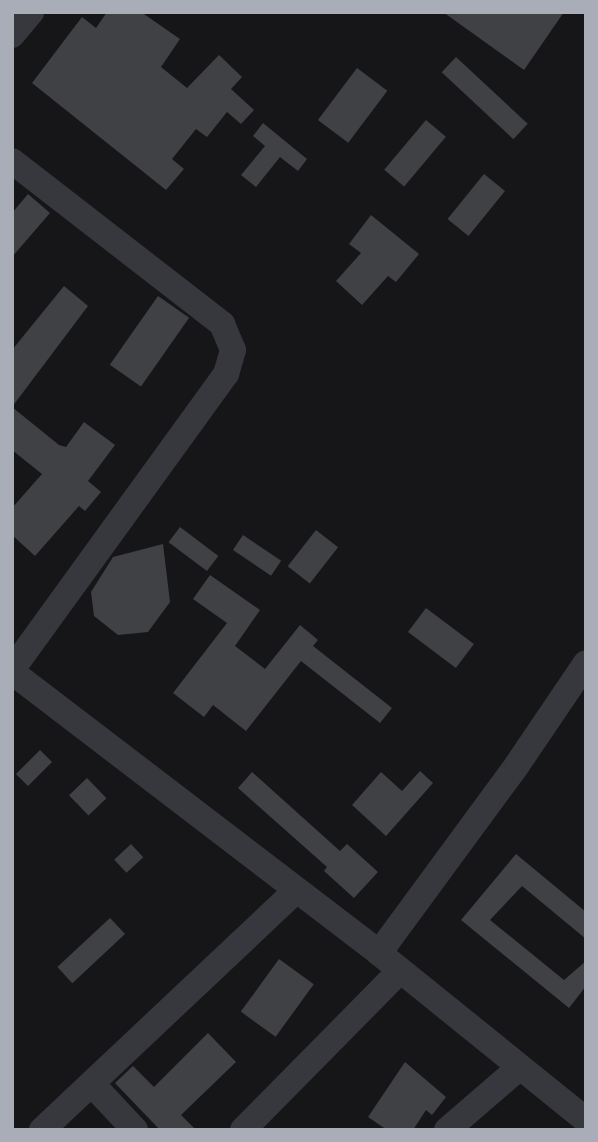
<!DOCTYPE html>
<html>
<head>
<meta charset="utf-8">
<style>
  body { margin:0 }
  #map { position:relative; width:598px; height:1142px; overflow:hidden; background:#161618; font-family:Ubuntu,sans-serif }
  div>[style] { position:absolute }
  .building>* { inset:0; background:#404145; transform-origin:0 0 }
  .minor>* { height:26px; margin:-13px; padding:0 13px; transform-origin:13px; border-radius:13px; background:#37383d }
  span { translate:-50% -50%; white-space:nowrap; text-align:center; line-height:1.15; -webkit-text-stroke:7px #111113; paint-order:stroke }
  .frame { position:absolute; inset:0; border:14px solid #a8adb8; pointer-events:none }
</style>
</head>
<body>
<div id="map">
  <div class="building">
    <i style="clip-path:polygon(107px 12px,141px 12px,180px 39px,161px 67px,187px 88px,219px 55px,242px 77px,231px 89px,254px 110px,241px 124px,227px 112px,207px 137px,196px 129px,172px 159px,184px 169px,166px 190px,32px 83px,82px 17px,96px 28px)"></i>
    <i style="clip-path:polygon(443px 12px,564px 12px,524px 70px)"></i>
    <i style="left:456px;top:57px;width:98px;height:21px;rotate:43deg"></i>
    <i style="left:357px;top:68px;width:38px;height:65px;rotate:37deg"></i>
    <i style="left:426px;top:120px;width:26px;height:65px;rotate:40deg"></i>
    <i style="clip-path:polygon(263px 123px,307px 159px,298px 171px,280px 157px,256px 187px,241px 175px,265px 146px,253px 136px)"></i>
    <i style="left:484px;top:174px;width:27px;height:58px;rotate:39deg"></i>
    <i style="clip-path:polygon(28px 194px,50px 213px,12px 257px,12px 213px)"></i>
    <i style="clip-path:polygon(371px 215px,419px 254px,396px 282px,388px 276px,362px 305px,336px 281px,361px 253px,349px 244px)"></i>
    <i style="clip-path:polygon(64px 286px,88px 306px,12px 407px,12px 350px)"></i>
    <i style="left:158px;top:296px;width:38px;height:84px;rotate:35deg"></i>
    <i style="clip-path:polygon(12px 407px,59px 445px,66px 447px,84px 422px,115px 445px,88px 481px,101px 492px,85px 511px,79px 506px,35px 556px,12px 535px,12px 508px,42px 474px,12px 450px)"></i>
    <i style="left:180px;top:527px;width:48px;height:19px;rotate:37deg"></i>
    <i style="left:316px;top:530px;width:28px;height:46px;rotate:38deg"></i>
    <i style="left:243px;top:535px;width:46px;height:18px;rotate:34deg"></i>
    <i style="clip-path:polygon(163px 544px,170px 602px,148px 632px,118px 635px,94px 616px,91px 592px,113px 557px)"></i>
    <i style="clip-path:polygon(210px 575px,260px 610px,235px 646px,265px 669px,300px 625px,318px 640px,313px 646px,392px 708px,380px 723px,301px 661px,246px 731px,213px 705px,204px 717px,173px 693px,227px 623px,193px 599px)"></i>
    <i style="left:426px;top:608px;width:60px;height:30px;rotate:37deg"></i>
    <i style="left:40px;top:750px;width:17px;height:34px;rotate:45deg"></i>
    <i style="clip-path:polygon(420px 771px,433px 783px,386px 836px,352px 805px,381px 772px,402px 791px)"></i>
    <i style="clip-path:polygon(252px 772px,340px 851px,347px 844px,378px 872px,354px 898px,324px 871px,327px 867px,238px 788px)"></i>
    <i style="left:87px;top:778px;width:28px;height:25px;rotate:46deg"></i>
    <i style="left:131px;top:844px;width:18px;height:23px;rotate:47deg"></i>
    <i style="clip-path:polygon(516px 854px,586px 912px,586px 939px,522px 886px,490px 920px,564px 980px,586px 961px,586px 986px,569px 1008px,461px 920px)"></i>
    <i style="left:110px;top:918px;width:22px;height:72px;rotate:47deg"></i>
    <i style="left:279px;top:959px;width:43px;height:65px;rotate:36deg"></i>
    <i style="clip-path:polygon(208px 1033px,236px 1062px,181px 1115px,196px 1130px,160px 1130px,115px 1083px,133px 1066px,154px 1087px)"></i>
    <i style="clip-path:polygon(405px 1062px,446px 1097px,432px 1115px,426px 1110px,413px 1130px,387px 1130px,368px 1117px)"></i>
  </div>
  <div class="minor">
    <i style="left:12px;top:35px;width:30px;rotate:-50deg"></i>
    <i style="left:12px;top:161px;width:266px;rotate:37.8deg"></i>
    <i style="left:222px;top:324px;width:28px;rotate:67deg"></i>
    <i style="left:233px;top:350px;width:25px;rotate:106deg"></i>
    <i style="left:226px;top:374px;width:365px;rotate:125.9deg"></i>
    <i style="left:12px;top:672px;width:462px;rotate:37.4deg"></i>
    <i style="left:379px;top:953px;width:266px;rotate:38.9deg"></i>
    <i style="left:379px;top:953px;width:233px;rotate:-53.7deg"></i>
    <i style="left:517px;top:765px;width:123px;rotate:-55.9deg"></i>
    <i style="left:92px;top:1084px;width:63px;rotate:46.9deg"></i>
    <i style="left:42px;top:1130px;width:349px;rotate:-43.3deg"></i>
    <i style="left:243px;top:1130px;width:223px;rotate:-45.4deg"></i>
    <i style="left:447px;top:1130px;width:96px;rotate:-40.8deg"></i>
  </div>
  <div class="frame"></div>
</div>
</body>
</html>
